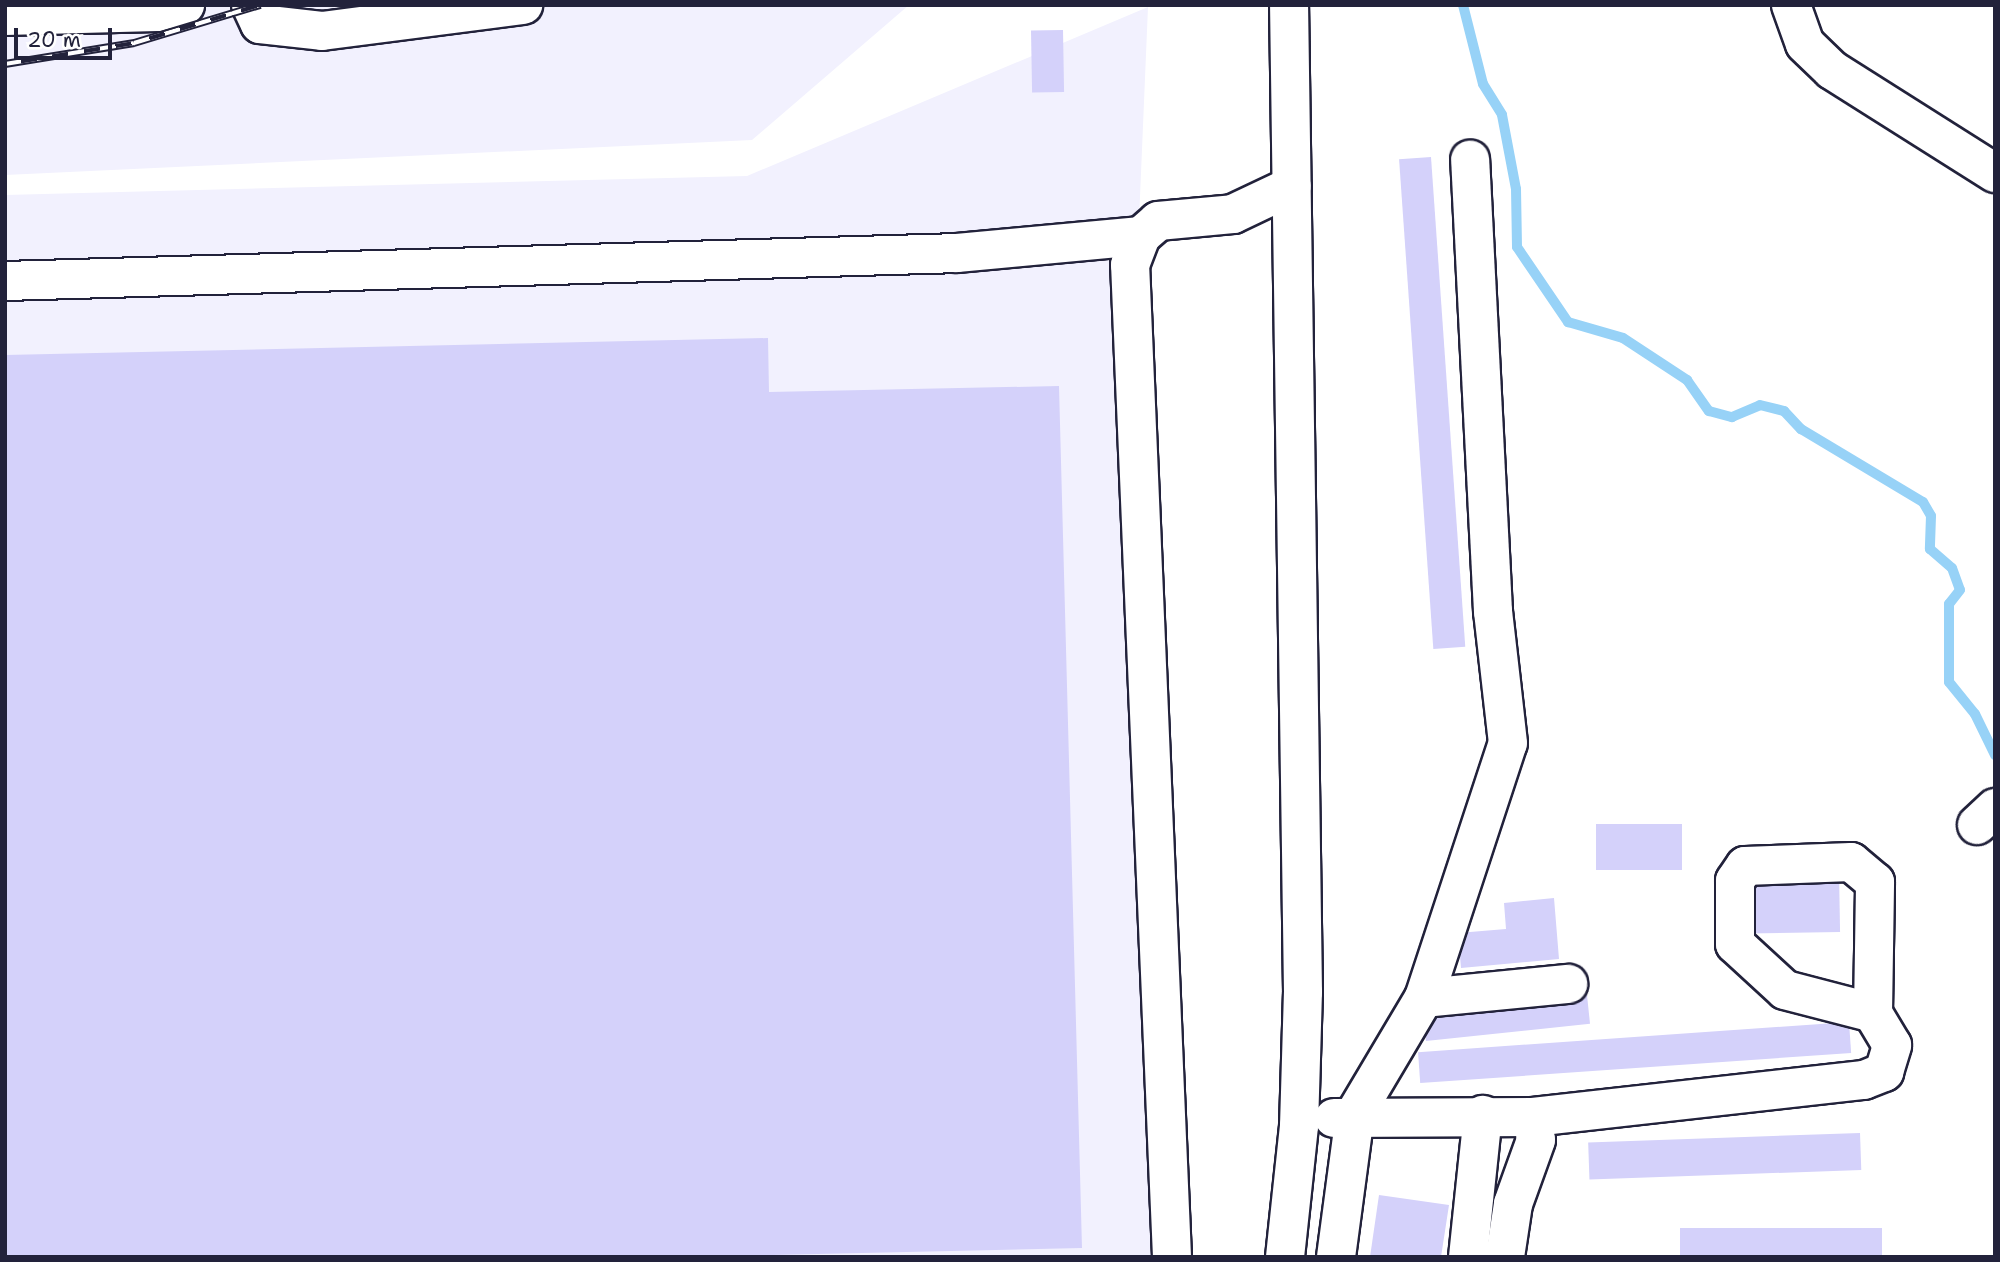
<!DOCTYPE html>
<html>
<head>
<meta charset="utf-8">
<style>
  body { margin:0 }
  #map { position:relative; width:2000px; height:1262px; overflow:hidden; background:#fff; font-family:"Shantell Sans",sans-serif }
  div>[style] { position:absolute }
  .built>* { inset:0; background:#f2f1fe }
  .stream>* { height:10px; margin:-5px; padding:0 5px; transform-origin:5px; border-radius:5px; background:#97d2f7 }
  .building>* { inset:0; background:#d4d1fa; transform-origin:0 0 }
  .roads { filter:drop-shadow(2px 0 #22223b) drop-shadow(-2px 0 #22223b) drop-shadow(0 2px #22223b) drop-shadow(0 -2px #22223b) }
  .minor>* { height:38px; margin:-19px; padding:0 19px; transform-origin:19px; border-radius:19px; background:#fff }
  .rail>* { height:8px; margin-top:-4px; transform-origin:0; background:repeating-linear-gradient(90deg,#fff 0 16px,#22223b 0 32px); box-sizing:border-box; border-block:2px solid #22223b }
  span { translate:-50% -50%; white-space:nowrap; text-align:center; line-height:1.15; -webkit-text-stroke:5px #fff; paint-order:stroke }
  .frame { position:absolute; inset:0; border:7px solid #22223b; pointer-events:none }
  .scale { position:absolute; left:14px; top:28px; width:98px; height:32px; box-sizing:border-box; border:4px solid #22223b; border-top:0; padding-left:9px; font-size:21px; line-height:24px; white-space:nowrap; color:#22223b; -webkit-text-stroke:5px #fff; paint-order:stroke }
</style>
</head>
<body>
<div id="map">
  <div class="built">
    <i style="clip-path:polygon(5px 5px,909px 5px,752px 140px,5px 175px)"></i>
    <i style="clip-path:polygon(1148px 7px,1136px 292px,1158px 1257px,5px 1257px,5px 195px,747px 176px)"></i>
  </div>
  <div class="stream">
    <i style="left:1463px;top:5px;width:81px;rotate:75.8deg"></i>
    <i style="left:1483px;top:84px;width:36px;rotate:58deg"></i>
    <i style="left:1502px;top:115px;width:75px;rotate:79.3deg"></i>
    <i style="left:1516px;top:189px;width:58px;rotate:89deg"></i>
    <i style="left:1517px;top:247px;width:91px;rotate:55.8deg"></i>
    <i style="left:1568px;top:322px;width:57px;rotate:16.2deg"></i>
    <i style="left:1623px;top:338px;width:77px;rotate:33.3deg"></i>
    <i style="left:1687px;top:380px;width:38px;rotate:55deg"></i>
    <i style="left:1709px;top:411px;width:24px;rotate:15deg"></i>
    <i style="left:1732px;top:417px;width:30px;rotate:-23deg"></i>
    <i style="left:1760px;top:405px;width:25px;rotate:14deg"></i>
    <i style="left:1784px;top:411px;width:25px;rotate:47deg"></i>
    <i style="left:1801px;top:429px;width:142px;rotate:30.9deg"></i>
    <i style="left:1923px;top:502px;width:16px;rotate:60deg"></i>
    <i style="left:1931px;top:516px;width:33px;rotate:92deg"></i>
    <i style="left:1930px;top:549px;width:29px;rotate:41deg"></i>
    <i style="left:1952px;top:568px;width:23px;rotate:70deg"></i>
    <i style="left:1960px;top:590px;width:18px;rotate:128deg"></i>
    <i style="left:1949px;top:604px;width:78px;rotate:90deg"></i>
    <i style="left:1949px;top:682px;width:41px;rotate:50.9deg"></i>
    <i style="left:1975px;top:714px;width:46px;rotate:64deg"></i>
  </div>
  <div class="building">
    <i style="left:1063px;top:30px;width:62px;height:32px;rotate:89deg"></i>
    <i style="left:1431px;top:157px;width:491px;height:32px;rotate:86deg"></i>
    <i style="clip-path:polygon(768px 338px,769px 392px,1059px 386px,1082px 1248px,691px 1257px,5px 1257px,5px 355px)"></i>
    <i style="left:1596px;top:824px;width:86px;height:46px"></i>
    <i style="left:1839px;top:871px;width:61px;height:91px;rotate:89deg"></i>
    <i style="clip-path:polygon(1554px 898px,1559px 959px,1461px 968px,1458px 933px,1506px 929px,1504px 903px)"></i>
    <i style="left:1587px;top:995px;width:29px;height:165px;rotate:84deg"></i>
    <i style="left:1849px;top:1022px;width:31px;height:432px;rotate:86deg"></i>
    <i style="left:1860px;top:1133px;width:37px;height:272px;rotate:88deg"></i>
    <i style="clip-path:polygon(1379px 1195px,1449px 1205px,1441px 1257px,1370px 1257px)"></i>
    <i style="left:1882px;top:1228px;width:29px;height:202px;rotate:90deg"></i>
  </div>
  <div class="roads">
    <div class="minor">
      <i style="left:251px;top:5px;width:21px;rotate:65deg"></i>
      <i style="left:260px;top:24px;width:62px;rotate:6.4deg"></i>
      <i style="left:322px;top:31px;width:203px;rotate:-7.4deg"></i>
      <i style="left:1791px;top:5px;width:41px;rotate:70.3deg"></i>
      <i style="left:1805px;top:44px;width:37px;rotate:44deg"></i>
      <i style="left:1832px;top:70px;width:193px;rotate:32.3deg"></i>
      <i style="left:5px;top:16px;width:152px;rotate:-1.5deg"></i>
      <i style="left:157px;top:12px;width:29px;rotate:-14deg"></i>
      <i style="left:5px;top:281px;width:952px;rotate:-1.68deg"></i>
      <i style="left:957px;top:253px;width:185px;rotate:-5.3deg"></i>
      <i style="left:1977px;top:825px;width:25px;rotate:-43deg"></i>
      <i style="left:1424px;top:998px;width:145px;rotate:-5.6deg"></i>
      <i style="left:1533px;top:1117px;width:333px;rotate:-6.4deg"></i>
      <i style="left:1864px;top:1080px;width:22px;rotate:-22deg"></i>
      <i style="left:1884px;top:1072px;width:28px;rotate:-73deg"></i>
      <i style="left:1892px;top:1045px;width:37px;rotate:-121deg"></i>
      <i style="left:1873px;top:1013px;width:131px;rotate:-89.1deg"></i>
      <i style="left:1875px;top:882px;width:31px;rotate:-140deg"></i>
      <i style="left:1851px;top:862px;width:106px;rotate:177.8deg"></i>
      <i style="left:1745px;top:866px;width:18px;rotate:124deg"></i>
      <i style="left:1735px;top:881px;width:63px;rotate:90deg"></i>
      <i style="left:1735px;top:944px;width:68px;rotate:42.6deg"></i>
      <i style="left:1785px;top:990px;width:91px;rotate:14.6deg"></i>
      <i style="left:1334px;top:1118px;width:199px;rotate:-0.3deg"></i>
      <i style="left:1533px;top:1117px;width:23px;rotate:83deg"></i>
      <i style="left:1536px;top:1140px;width:68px;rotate:109.8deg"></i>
      <i style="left:1513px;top:1204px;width:54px;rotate:98.6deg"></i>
      <i style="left:1172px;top:1257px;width:993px;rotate:-92.42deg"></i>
      <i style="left:1130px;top:265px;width:31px;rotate:-69deg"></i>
      <i style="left:1141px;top:236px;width:23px;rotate:-41deg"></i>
      <i style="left:1158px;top:221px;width:75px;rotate:-5.3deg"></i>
      <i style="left:1233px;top:214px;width:65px;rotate:-25.4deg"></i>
      <i style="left:1285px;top:1257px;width:132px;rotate:-83.9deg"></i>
      <i style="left:1299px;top:1126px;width:134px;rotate:-88.3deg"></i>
      <i style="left:1303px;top:992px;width:987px;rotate:-90.81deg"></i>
      <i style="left:1336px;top:1257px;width:144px;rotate:-82.4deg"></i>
      <i style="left:1355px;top:1114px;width:135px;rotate:-59.3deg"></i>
      <i style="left:1424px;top:998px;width:268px;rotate:-71.8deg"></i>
      <i style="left:1508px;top:743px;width:133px;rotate:-96.5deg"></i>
      <i style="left:1493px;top:611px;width:452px;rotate:-92.9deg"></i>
      <i style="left:1468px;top:1257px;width:143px;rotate:-84deg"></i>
    </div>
  </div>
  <div class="rail">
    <i style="left:5px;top:64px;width:131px;rotate:-9.2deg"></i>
    <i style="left:134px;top:43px;width:132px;rotate:-16.8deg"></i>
  </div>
  <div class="frame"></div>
  <div class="scale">20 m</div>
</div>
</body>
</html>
